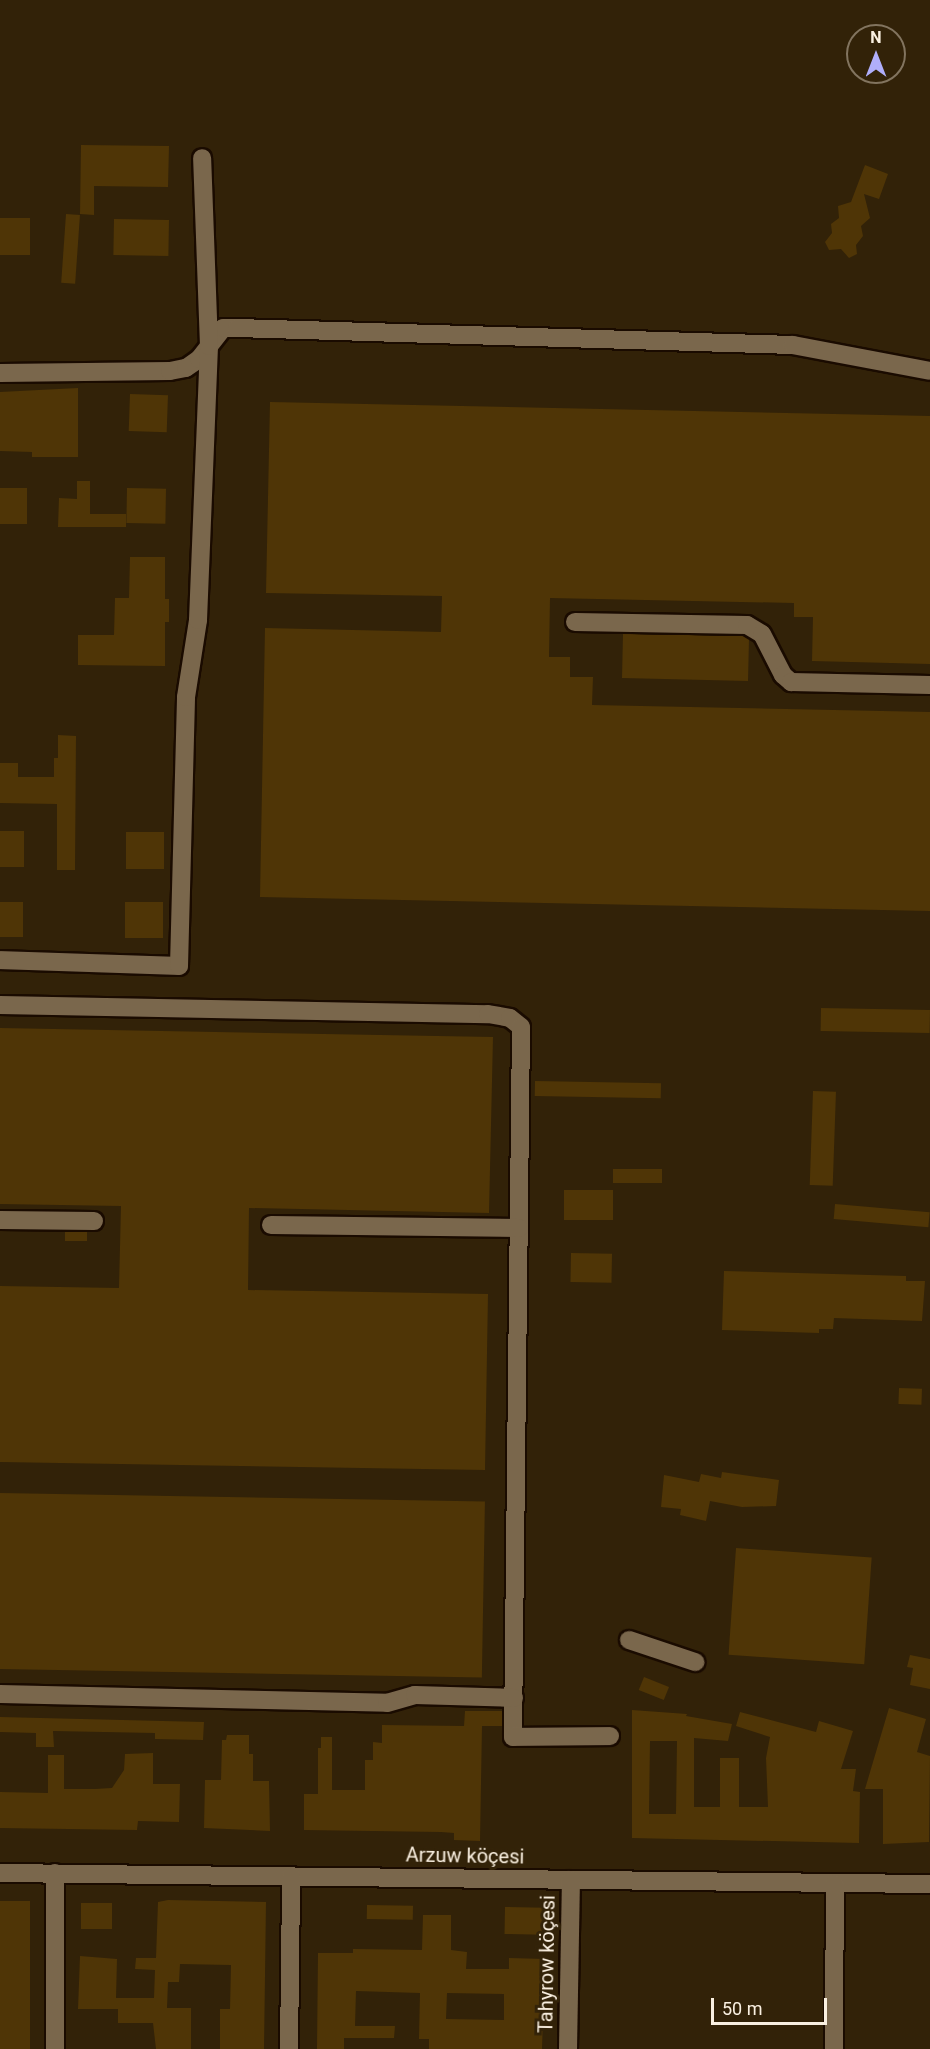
<!DOCTYPE html>
<html>
<head>
<meta charset="utf-8">
<style>
  body { margin:0 }
  #map { position:relative; width:930px; height:2049px; overflow:hidden; background:#322208; font-family:Roboto,sans-serif }
  div>[style] { position:absolute }
  .building>* { inset:0; background:#4f3506; transform-origin:0 0 }
  .roads { filter:drop-shadow(2px 0 #1a0b00) drop-shadow(-2px 0 #1a0b00) drop-shadow(0 2px #1a0b00) drop-shadow(0 -2px #1a0b00) }
  .minor>* { height:18px; margin:-9px; padding:0 9px; transform-origin:9px; border-radius:9px; background:#7a674c }
  span { translate:-50% -50%; white-space:nowrap; text-align:center; line-height:1.15; -webkit-text-stroke:6px #322208; paint-order:stroke }
  .street-label { font-size:20px; color:#faf0e1 }
  .north { position:absolute; left:846px; top:24px; width:60px; height:60px; box-sizing:border-box; background:#322208; border:2px solid #82745f; border-radius:50%; rotate:0deg; font-size:16px; font-weight:700; line-height:24px; text-align:center; color:#faf0e1 }
  .north::after { content:''; display:block; margin:auto; width:21px; height:27px; background:#b0aefa; clip-path:polygon(50% 0,100% 100%,50% 72%,0 100%) }
  .scale { position:absolute; left:711px; top:1998px; width:116px; height:27px; box-sizing:border-box; border:3px solid #faf0e1; border-top:0; padding-left:8px; font-size:18px; line-height:21px; white-space:nowrap; color:#faf0e1; -webkit-text-stroke:4px #322208; paint-order:stroke }
</style>
</head>
<body>
<div id="map">
  <div class="building">
    <i style="clip-path:polygon(81px 145px,169px 146px,168px 187px,94px 186px,94px 215px,80px 214px)"></i>
    <i style="clip-path:polygon(865px 165px,888px 174px,879px 199px,864px 194px,870px 218px,861px 226px,863px 236px,856px 245px,857px 254px,849px 258px,841px 249px,829px 250px,825px 242px,832px 233px,831px 224px,839px 218px,838px 206px,851px 202px)"></i>
    <i style="left:66px;top:214px;width:14px;height:69px;rotate:4deg"></i>
    <i style="left:0;top:218px;width:30px;height:37px"></i>
    <i style="left:114px;top:219px;width:55px;height:36px;rotate:1deg"></i>
    <i style="clip-path:polygon(78px 388px,78px 457px,32px 457px,32px 452px,0 451px,0 392px)"></i>
    <i style="left:130px;top:394px;width:38px;height:37px;rotate:2deg"></i>
    <i style="clip-path:polygon(270px 402px,930px 416px,930px 664px,812px 661px,813px 617px,794px 617px,794px 603px,550px 598px,549px 657px,570px 657px,570px 677px,593px 677px,592px 705px,930px 712px,930px 911px,260px 897px,265px 628px,441px 632px,442px 596px,266px 593px)"></i>
    <i style="clip-path:polygon(77px 481px,90px 481px,90px 514px,126px 514px,126px 527px,58px 527px,59px 498px,77px 499px)"></i>
    <i style="left:0;top:488px;width:27px;height:36px"></i>
    <i style="left:127px;top:488px;width:39px;height:35px;rotate:1deg"></i>
    <i style="clip-path:polygon(130px 557px,165px 557px,165px 599px,169px 599px,169px 622px,165px 622px,165px 666px,78px 665px,78px 635px,114px 635px,115px 598px,129px 598px)"></i>
    <i style="clip-path:polygon(623px 634px,744px 636px,749px 639px,748px 681px,622px 678px)"></i>
    <i style="clip-path:polygon(58px 735px,76px 736px,75px 870px,57px 870px,57px 804px,0 803px,0 763px,18px 763px,18px 777px,54px 777px,54px 758px,58px 758px)"></i>
    <i style="left:0;top:831px;width:24px;height:36px"></i>
    <i style="left:126px;top:832px;width:38px;height:37px"></i>
    <i style="left:0;top:902px;width:23px;height:35px"></i>
    <i style="left:125px;top:902px;width:38px;height:36px"></i>
    <i style="left:821px;top:1008px;width:109px;height:23px;rotate:1deg"></i>
    <i style="clip-path:polygon(0 1028px,493px 1037px,489px 1213px,249px 1208px,248px 1290px,488px 1294px,485px 1470px,0 1462px,0 1286px,119px 1288px,121px 1206px,0 1204px)"></i>
    <i style="left:535px;top:1081px;width:126px;height:15px;rotate:1deg"></i>
    <i style="left:813px;top:1091px;width:23px;height:94px;rotate:2deg"></i>
    <i style="left:613px;top:1169px;width:49px;height:14px"></i>
    <i style="left:564px;top:1190px;width:49px;height:30px"></i>
    <i style="left:835px;top:1204px;width:95px;height:15px;rotate:5deg"></i>
    <i style="left:65px;top:1232px;width:22px;height:9px"></i>
    <i style="left:571px;top:1253px;width:41px;height:29px;rotate:1deg"></i>
    <i style="clip-path:polygon(724px 1271px,906px 1276px,906px 1281px,925px 1281px,922px 1321px,834px 1318px,833px 1329px,819px 1329px,819px 1333px,722px 1330px)"></i>
    <i style="left:899px;top:1388px;width:23px;height:16px;rotate:2deg"></i>
    <i style="clip-path:polygon(722px 1472px,779px 1480px,776px 1506px,742px 1507px,710px 1501px,706px 1521px,680px 1515px,681px 1509px,661px 1507px,664px 1475px,699px 1482px,701px 1474px,721px 1478px)"></i>
    <i style="left:0;top:1493px;width:485px;height:176px;rotate:1deg"></i>
    <i style="left:736px;top:1548px;width:136px;height:107px;rotate:4deg"></i>
    <i style="clip-path:polygon(910px 1655px,930px 1659px,930px 1689px,910px 1685px,913px 1668px,907px 1667px)"></i>
    <i style="left:644px;top:1677px;width:27px;height:14px;rotate:22deg"></i>
    <i style="clip-path:polygon(889px 1708px,926px 1719px,917px 1752px,930px 1756px,929px 1842px,883px 1844px,883px 1789px,865px 1789px)"></i>
    <i style="clip-path:polygon(evenodd,632px 1710px,687px 1714px,686px 1716px,732px 1724px,728px 1741px,694px 1738px,694px 1807px,720px 1807px,720px 1758px,739px 1758px,739px 1807px,768px 1807px,766px 1758px,770px 1737px,736px 1726px,740px 1712px,816px 1732px,819px 1721px,853px 1731px,841px 1769px,856px 1769px,853px 1791px,860px 1792px,859px 1843px,632px 1838px,632px 1710px,650px 1741px,677px 1741px,676px 1814px,649px 1814px,650px 1741px)"></i>
    <i style="clip-path:polygon(465px 1711px,502px 1711px,502px 1726px,482px 1726px,480px 1841px,454px 1840px,454px 1833px,441px 1832px,304px 1830px,304px 1794px,318px 1794px,318px 1748px,321px 1748px,321px 1737px,332px 1737px,332px 1790px,365px 1790px,365px 1760px,373px 1760px,373px 1742px,382px 1743px,382px 1725px,464px 1726px)"></i>
    <i style="clip-path:polygon(0 1717px,204px 1722px,203px 1740px,155px 1739px,155px 1733px,53px 1731px,54px 1747px,36px 1747px,36px 1733px,0 1732px)"></i>
    <i style="clip-path:polygon(227px 1735px,249px 1735px,249px 1754px,253px 1754px,253px 1781px,269px 1781px,270px 1831px,204px 1828px,205px 1780px,221px 1780px,222px 1740px,226px 1740px)"></i>
    <i style="clip-path:polygon(153px 1753px,153px 1784px,180px 1784px,179px 1822px,138px 1821px,137px 1830px,0 1828px,0 1792px,48px 1793px,48px 1755px,64px 1755px,64px 1789px,95px 1789px,112px 1788px,124px 1770px,125px 1754px)"></i>
    <i style="clip-path:polygon(168px 1900px,266px 1902px,264px 2049px,220px 2049px,220px 2009px,230px 2009px,231px 1965px,180px 1964px,179px 1982px,168px 1982px,167px 2008px,191px 2008px,191px 2049px,156px 2049px,153px 2023px,118px 2023px,118px 2009px,78px 2009px,80px 1956px,117px 1959px,116px 1998px,154px 1998px,155px 1970px,135px 1969px,136px 1958px,156px 1958px,158px 1902px)"></i>
    <i style="left:0;top:1901px;width:30px;height:148px"></i>
    <i style="left:81px;top:1903px;width:31px;height:26px"></i>
    <i style="left:367px;top:1905px;width:46px;height:14px;rotate:1deg"></i>
    <i style="left:505px;top:1907px;width:40px;height:27px;rotate:1deg"></i>
    <i style="clip-path:polygon(evenodd,423px 1915px,451px 1915px,451px 1950px,467px 1952px,466px 1969px,509px 1969px,509px 1958px,545px 1959px,542px 2049px,429px 2049px,429px 2039px,419px 2039px,420px 1993px,356px 1991px,355px 2026px,395px 2026px,394px 2038px,344px 2038px,344px 2049px,317px 2049px,318px 1953px,353px 1953px,353px 1949px,422px 1950px,423px 1915px,447px 1993px,504px 1994px,504px 2020px,446px 2019px,447px 1993px)"></i>
  </div>
  <div class="roads">
    <div class="minor">
      <i style="left:0;top:373px;width:170px;rotate:-0.7deg"></i>
      <i style="left:170px;top:371px;width:16px;rotate:-11deg"></i>
      <i style="left:186px;top:368px;width:16px;rotate:-35deg"></i>
      <i style="left:199px;top:359px;width:39px;rotate:-52deg"></i>
      <i style="left:223px;top:328px;width:14px"></i>
      <i style="left:237px;top:328px;width:556px;rotate:1.75deg"></i>
      <i style="left:793px;top:345px;width:139px;rotate:10.7deg"></i>
      <i style="left:575px;top:622px;width:172px;rotate:1deg"></i>
      <i style="left:747px;top:625px;width:17px;rotate:31deg"></i>
      <i style="left:762px;top:634px;width:46px;rotate:62.9deg"></i>
      <i style="left:783px;top:675px;width:11px;rotate:41deg"></i>
      <i style="left:791px;top:682px;width:139px;rotate:1.2deg"></i>
      <i style="left:0;top:960px;width:179px;rotate:1.9deg"></i>
      <i style="left:179px;top:966px;width:269px;rotate:-88.5deg"></i>
      <i style="left:186px;top:697px;width:78px;rotate:-81.1deg"></i>
      <i style="left:198px;top:620px;width:274px;rotate:-87.7deg"></i>
      <i style="left:209px;top:346px;width:188px;rotate:-92.1deg"></i>
      <i style="left:0;top:1005px;width:488px;rotate:1.1deg"></i>
      <i style="left:488px;top:1014px;width:22px;rotate:10deg"></i>
      <i style="left:510px;top:1018px;width:14px;rotate:39deg"></i>
      <i style="left:521px;top:1027px;width:710px;rotate:90.65deg"></i>
      <i style="left:513px;top:1737px;width:97px;rotate:-0.6deg"></i>
      <i style="left:0;top:1220px;width:94px;rotate:0.6deg"></i>
      <i style="left:271px;top:1225px;width:248px;rotate:0.7deg"></i>
      <i style="left:629px;top:1640px;width:70px;rotate:18.4deg"></i>
      <i style="left:0;top:1694px;width:387px;rotate:1.3deg"></i>
      <i style="left:387px;top:1703px;width:29px;rotate:-16deg"></i>
      <i style="left:415px;top:1695px;width:99px;rotate:1.7deg"></i>
      <i style="left:0;top:1873px;width:930px;rotate:0.68deg"></i>
      <i style="left:55px;top:2049px;width:176px;rotate:-90deg"></i>
      <i style="left:289px;top:2049px;width:173px;rotate:-89.3deg"></i>
      <i style="left:568px;top:2049px;width:169px;rotate:-89deg"></i>
      <i style="left:834px;top:2049px;width:165px;rotate:-89.7deg"></i>
    </div>
  </div>
  <div class="street-label">
    <span style="left:465px;top:1856px;rotate:1deg">Arzuw köçesi</span>
    <span style="left:547px;top:1964px;rotate:-89deg">Tahyrow köçesi</span>
  </div>
  <div class="north">N</div>
  <div class="scale">50 m</div>
</div>
</body>
</html>
